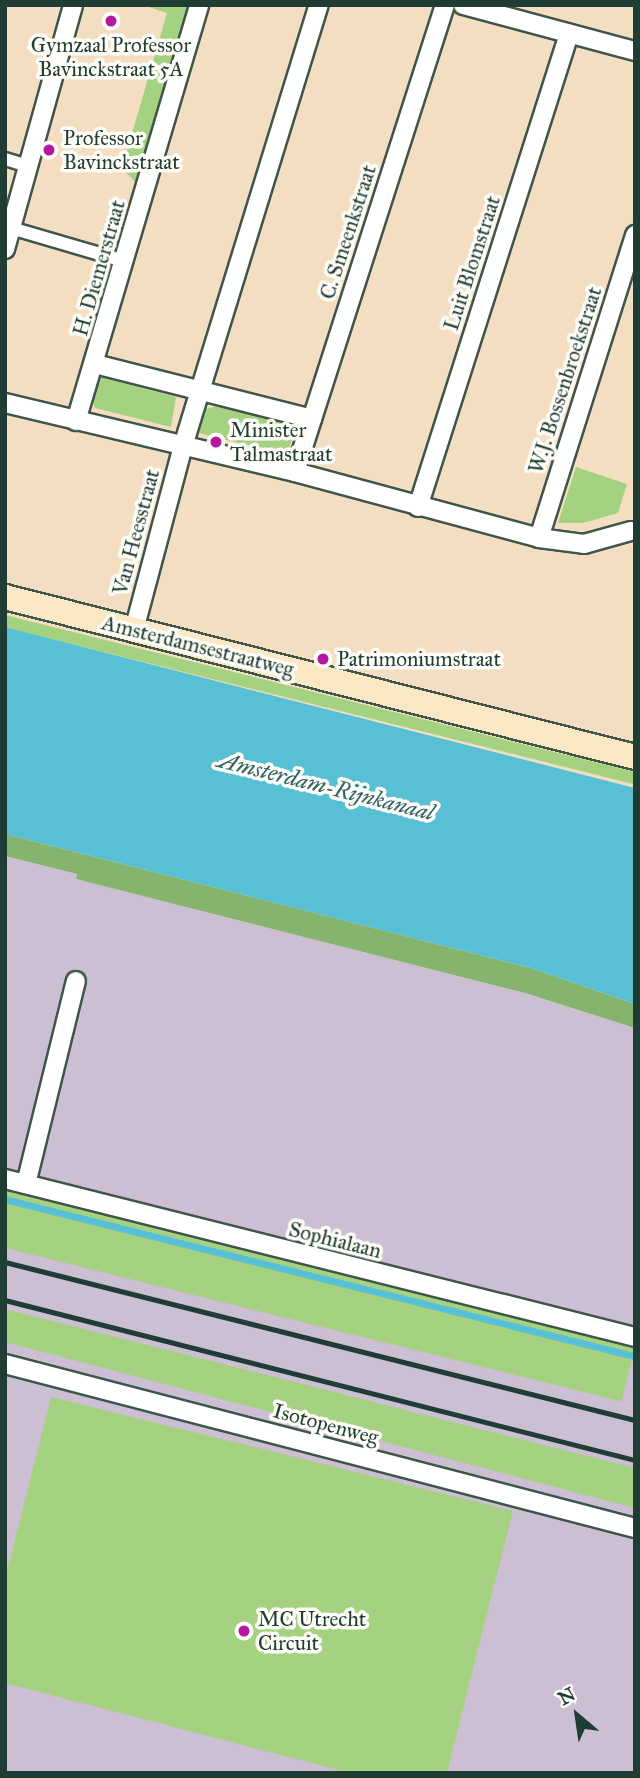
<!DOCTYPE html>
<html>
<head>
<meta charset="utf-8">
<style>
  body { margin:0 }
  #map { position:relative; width:640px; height:1778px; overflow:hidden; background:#f4dec2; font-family:"IM FELL Great Primer",serif }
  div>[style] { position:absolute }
  .industrial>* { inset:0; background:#ccbed3 }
  .green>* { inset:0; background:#a5d280; transform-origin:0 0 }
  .forest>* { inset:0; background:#84b46e }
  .water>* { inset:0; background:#58c0d4; transform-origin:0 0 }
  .roads { filter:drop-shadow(2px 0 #3f5549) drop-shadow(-2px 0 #3f5549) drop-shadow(0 2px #3f5549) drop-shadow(0 -2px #3f5549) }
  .pedestrian>* { height:12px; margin:-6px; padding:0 6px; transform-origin:6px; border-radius:6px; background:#fff }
  .minor>* { height:18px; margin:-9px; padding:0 9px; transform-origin:9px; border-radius:9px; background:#fff }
  .secondary>* { height:24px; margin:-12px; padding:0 12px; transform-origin:12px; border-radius:12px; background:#fae7c3 }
  .rail>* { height:4.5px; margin:-2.25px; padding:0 2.25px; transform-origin:2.25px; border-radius:2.25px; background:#1f3d34 }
  .dots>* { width:19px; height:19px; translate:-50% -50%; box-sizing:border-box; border:4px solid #fdfcf7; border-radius:50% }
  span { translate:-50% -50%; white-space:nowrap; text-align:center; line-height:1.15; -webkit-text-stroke:7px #fdfcf7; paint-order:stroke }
  .poi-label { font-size:21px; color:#1f3d34 }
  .left { translate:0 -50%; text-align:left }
  .street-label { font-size:21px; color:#1f3d34 }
  .water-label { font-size:23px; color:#306464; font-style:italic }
  .frame { position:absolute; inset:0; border:7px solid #1f3d34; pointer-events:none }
  .north { position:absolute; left:542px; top:1680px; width:70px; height:70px; -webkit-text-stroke:5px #fdfcf7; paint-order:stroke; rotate:331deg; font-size:19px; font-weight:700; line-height:28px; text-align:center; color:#1f3d34 }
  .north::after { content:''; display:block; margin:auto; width:24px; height:32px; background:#1f3d34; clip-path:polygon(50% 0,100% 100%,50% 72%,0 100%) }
</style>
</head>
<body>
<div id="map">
  <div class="industrial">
    <i style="clip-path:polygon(5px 856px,77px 874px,76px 879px,525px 993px,635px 1028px,635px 1773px,5px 1773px)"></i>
  </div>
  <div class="green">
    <i style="clip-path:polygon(143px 5px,190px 5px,136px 183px,122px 168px,167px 13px)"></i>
    <i style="clip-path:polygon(96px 376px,176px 397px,171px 427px,95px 408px,91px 397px)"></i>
    <i style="clip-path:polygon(218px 406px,296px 427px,287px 455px,199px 433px,205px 409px)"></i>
    <i style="clip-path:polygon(576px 467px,627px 484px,618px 513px,583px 523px,558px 523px)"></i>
    <i style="left:5px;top:615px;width:650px;height:12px;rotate:14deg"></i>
    <i style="left:5px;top:1187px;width:650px;height:59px;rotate:14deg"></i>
    <i style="clip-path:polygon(5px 1309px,635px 1468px,635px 1508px,5px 1342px)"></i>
    <i style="clip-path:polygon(51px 1397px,513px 1511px,447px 1773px,350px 1773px,5px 1683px,5px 1579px)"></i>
  </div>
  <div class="forest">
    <i style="clip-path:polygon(5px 834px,531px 968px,635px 1004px,635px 1028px,525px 993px,76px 879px,77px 874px,5px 856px)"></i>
  </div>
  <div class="water">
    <i style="clip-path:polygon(5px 627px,635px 788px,635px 1004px,531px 968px,5px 834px)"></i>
    <i style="left:5px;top:1196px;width:650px;height:7px;rotate:14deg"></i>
  </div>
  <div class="roads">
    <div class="pedestrian">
      <i style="left:5px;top:159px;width:24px;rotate:17deg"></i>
      <i style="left:11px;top:228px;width:118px;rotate:16.3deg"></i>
    </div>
    <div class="minor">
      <i style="left:463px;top:5px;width:178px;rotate:15deg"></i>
      <i style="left:5px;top:249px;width:253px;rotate:-74.4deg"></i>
      <i style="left:95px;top:364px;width:224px;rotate:14.2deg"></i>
      <i style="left:5px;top:403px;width:298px;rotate:13.4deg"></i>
      <i style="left:295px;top:472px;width:253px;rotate:15.1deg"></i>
      <i style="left:539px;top:538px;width:45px;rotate:7.6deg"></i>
      <i style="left:584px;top:544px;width:49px;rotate:-15.5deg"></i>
      <i style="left:76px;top:421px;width:434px;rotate:-73.5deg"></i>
      <i style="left:295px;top:472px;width:490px;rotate:-72.2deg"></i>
      <i style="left:418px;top:507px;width:497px;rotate:-72.3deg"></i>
      <i style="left:539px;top:538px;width:318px;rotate:-72.4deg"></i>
      <i style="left:134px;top:630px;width:190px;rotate:-75.1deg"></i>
      <i style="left:183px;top:446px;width:461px;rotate:-72.9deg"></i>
      <i style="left:5px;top:1179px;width:650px;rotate:14.08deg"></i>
      <i style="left:26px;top:1184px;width:209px;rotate:-76.2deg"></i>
      <i style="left:5px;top:1364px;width:651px;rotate:14.59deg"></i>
    </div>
    <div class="secondary">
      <i style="left:5px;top:597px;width:650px;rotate:14.25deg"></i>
    </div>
  </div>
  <div class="rail">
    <i style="left:5px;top:1262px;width:650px;rotate:14.08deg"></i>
    <i style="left:5px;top:1300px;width:650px;rotate:14.25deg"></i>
  </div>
  <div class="dots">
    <i style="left:111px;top:21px;background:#b5179e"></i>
    <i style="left:49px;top:150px;background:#b5179e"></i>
    <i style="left:216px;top:442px;background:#b5179e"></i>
    <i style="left:323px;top:659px;background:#b5179e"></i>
    <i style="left:244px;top:1631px;background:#b5179e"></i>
  </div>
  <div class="poi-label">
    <span style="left:111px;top:57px">Gymzaal Professor<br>Bavinckstraat 5A</span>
    <span class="left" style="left:63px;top:150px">Professor<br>Bavinckstraat</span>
    <span class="left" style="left:230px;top:442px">Minister<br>Talmastraat</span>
    <span class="left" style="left:337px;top:659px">Patrimoniumstraat</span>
    <span class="left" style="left:258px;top:1631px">MC Utrecht<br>Circuit</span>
  </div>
  <div class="street-label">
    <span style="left:348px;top:232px;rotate:-72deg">C. Smeenkstraat</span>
    <span style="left:472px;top:263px;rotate:-72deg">Luit Blomstraat</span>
    <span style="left:99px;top:268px;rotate:-74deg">H. Diemerstraat</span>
    <span style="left:565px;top:380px;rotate:-72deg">W.J. Bossenbroekstraat</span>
    <span style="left:136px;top:532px;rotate:-75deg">Van Heesstraat</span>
    <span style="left:198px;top:646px;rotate:14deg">Amsterdamsestraatweg</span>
    <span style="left:335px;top:1240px;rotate:14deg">Sophialaan</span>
    <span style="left:326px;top:1424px;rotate:15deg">Isotopenweg</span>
  </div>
  <div class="water-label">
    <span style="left:326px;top:786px;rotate:14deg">Amsterdam-Rijnkanaal</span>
  </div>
  <div class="frame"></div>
  <div class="north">N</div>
</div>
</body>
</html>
